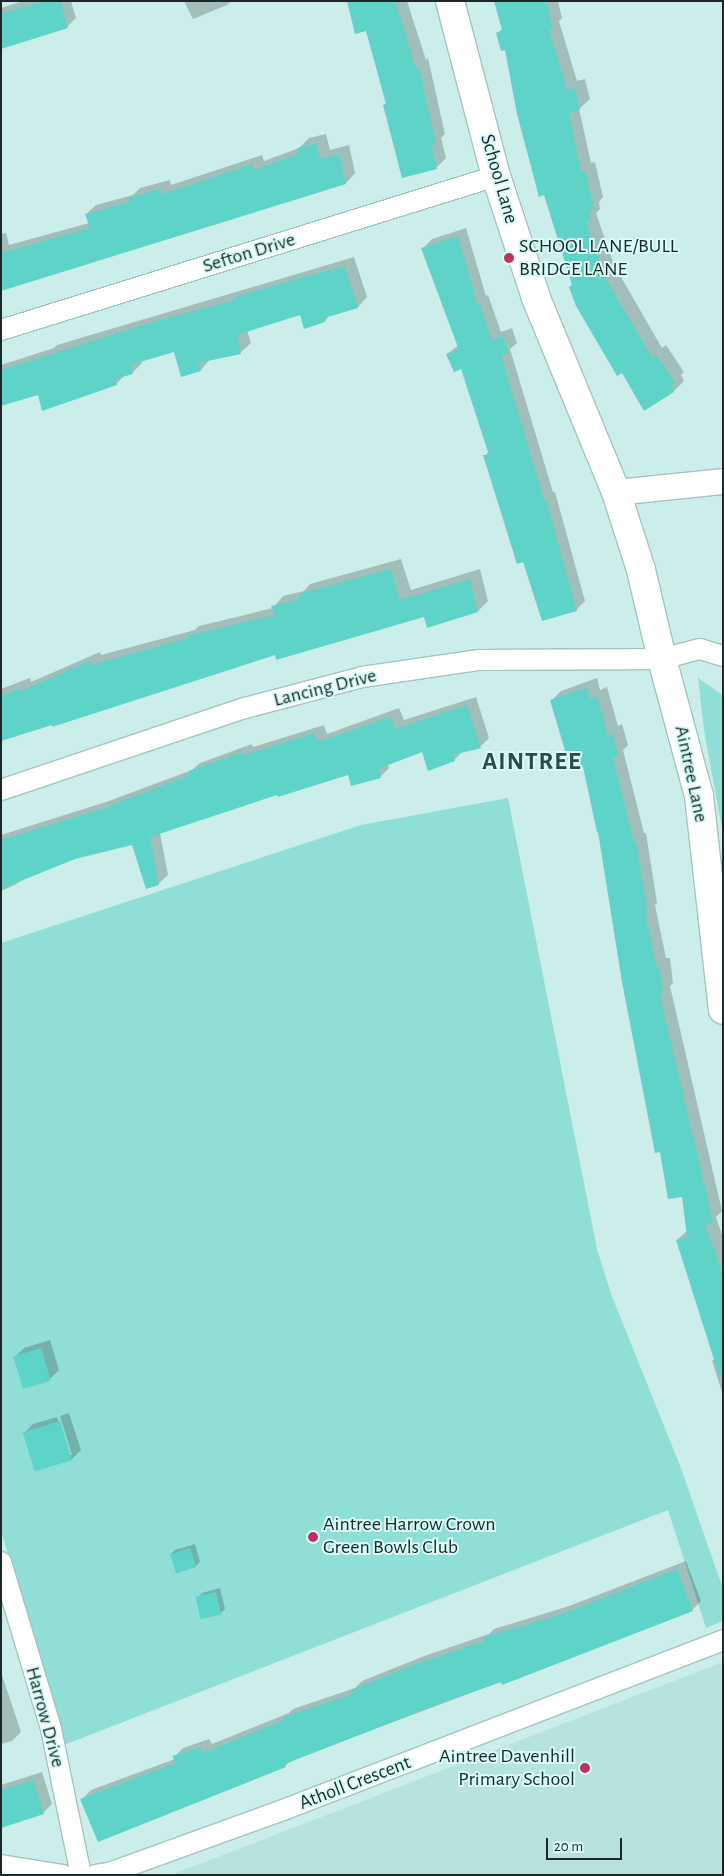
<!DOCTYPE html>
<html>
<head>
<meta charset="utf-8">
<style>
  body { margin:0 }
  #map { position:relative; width:724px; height:1876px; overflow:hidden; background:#cbeeea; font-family:"Alegreya Sans",sans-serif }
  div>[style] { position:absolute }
  .built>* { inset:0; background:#b6e3de }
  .green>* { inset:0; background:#90dfd6 }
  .shadow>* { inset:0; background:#0003 }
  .building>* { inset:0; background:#5ed3c8; transform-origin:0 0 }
  .roads { filter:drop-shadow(1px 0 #a2c5c0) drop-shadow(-1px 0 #a2c5c0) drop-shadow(0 1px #a2c5c0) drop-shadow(0 -1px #a2c5c0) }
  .minor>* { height:20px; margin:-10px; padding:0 10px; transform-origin:10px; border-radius:10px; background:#fff }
  .tertiary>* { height:25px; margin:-12.5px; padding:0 12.5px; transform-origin:12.5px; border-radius:12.5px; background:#fff }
  .secondary>* { height:28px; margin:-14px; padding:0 14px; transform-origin:14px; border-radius:14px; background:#fff }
  .dots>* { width:14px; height:14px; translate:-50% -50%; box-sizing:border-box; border:2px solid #d8fcf7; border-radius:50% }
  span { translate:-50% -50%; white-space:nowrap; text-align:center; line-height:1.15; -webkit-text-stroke:4px #d8fcf7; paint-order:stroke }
  .street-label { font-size:20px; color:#1b2827 }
  .poi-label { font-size:20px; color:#1b2827 }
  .left { translate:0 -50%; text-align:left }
  .right { translate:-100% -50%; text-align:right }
  .district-label { font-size:25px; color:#2d4c49; font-weight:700; letter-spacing:1px }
  .frame { position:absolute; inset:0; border:2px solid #1b2827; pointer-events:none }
  .scale { position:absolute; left:546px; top:1838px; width:76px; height:22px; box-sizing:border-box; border:2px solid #1b2827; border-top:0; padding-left:6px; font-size:15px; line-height:18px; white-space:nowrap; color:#1b2827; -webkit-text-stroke:4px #d8fcf7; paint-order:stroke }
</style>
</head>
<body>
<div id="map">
  <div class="built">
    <i style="clip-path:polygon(723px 1662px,723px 1875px,171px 1875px)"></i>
  </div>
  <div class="green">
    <i style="clip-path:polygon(698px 678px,723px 695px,723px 834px,704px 730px)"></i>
    <i style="clip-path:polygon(508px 798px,597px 1249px,611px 1294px,681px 1468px,723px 1589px,723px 1621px,706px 1628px,668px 1510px,64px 1745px,1px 1531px,1px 943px,361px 825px)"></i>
  </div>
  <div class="shadow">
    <i style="clip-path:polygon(23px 1px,71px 1px,76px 18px,67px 27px,1px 48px,1px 8px)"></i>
    <i style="clip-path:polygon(184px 1px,231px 1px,227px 5px,193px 19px)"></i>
    <i style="clip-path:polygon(348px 1px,407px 1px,426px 60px,428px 58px,445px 134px,441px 138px,446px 158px,436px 168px,384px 105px,387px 102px,367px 29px)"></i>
    <i style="clip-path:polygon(496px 1px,558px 1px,562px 18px,559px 21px,577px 81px,585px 79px,590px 99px,579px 109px,591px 163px,595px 162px,603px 197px,599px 202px,600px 209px,596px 213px,614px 265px,662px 348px,666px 345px,684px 372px,681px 375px,684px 381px,674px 391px,573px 284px,506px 48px,498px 33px,503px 28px)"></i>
    <i style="clip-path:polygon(326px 134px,330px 150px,349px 145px,355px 173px,346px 183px,1px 290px,1px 234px,6px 233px,9px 245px,89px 223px,86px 214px,96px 205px,133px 195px,140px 188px,170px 180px,171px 185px,262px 155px,264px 161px,299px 148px,309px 138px)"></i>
    <i style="clip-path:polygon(466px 228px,486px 296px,488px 295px,501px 332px,512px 328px,517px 343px,510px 349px,553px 492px,555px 492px,585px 601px,576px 610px,524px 560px,485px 456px,489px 451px,462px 368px,447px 354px,459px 345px,423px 248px,432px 239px)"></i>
    <i style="clip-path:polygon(354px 257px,367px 297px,358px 307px,330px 315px,325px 321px,304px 327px,301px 313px,247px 330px,251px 343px,241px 352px,210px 359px,201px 370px,175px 350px,141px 361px,142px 363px,132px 373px,125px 375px,116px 384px,39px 394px,1px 405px,1px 365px,54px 348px,57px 345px)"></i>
    <i style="clip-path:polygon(401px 559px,411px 590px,480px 569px,488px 601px,478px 611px,425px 616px,276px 654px,1px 740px,1px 689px,30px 678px,31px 682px,100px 652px,101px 655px,195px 630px,199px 626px,273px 608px,283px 596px,304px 591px,310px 584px)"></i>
    <i style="clip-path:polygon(597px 678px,600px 690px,607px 687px,618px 726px,622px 724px,628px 745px,623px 750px,644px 833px,646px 833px,657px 903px,655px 905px,666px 958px,670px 958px,673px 983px,670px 986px,722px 1211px,716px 1217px,723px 1238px,723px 1395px,712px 1361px,715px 1358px,677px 1240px,688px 1230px,683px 1195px,584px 765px,551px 701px,561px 691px)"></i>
    <i style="clip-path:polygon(476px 697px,489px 738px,480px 747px,463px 751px,454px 760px,423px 751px,388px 764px,389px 768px,380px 777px,349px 773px,278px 794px,160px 833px,168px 875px,158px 884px,133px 843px,74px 858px,21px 880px,15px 885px,1px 891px,1px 835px,109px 801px,192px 770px,200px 763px,252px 744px,253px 747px,324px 725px,327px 734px,399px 708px,404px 720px)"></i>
    <i style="clip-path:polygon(50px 1340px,59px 1370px,50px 1379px,15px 1357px,24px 1348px)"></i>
    <i style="clip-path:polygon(69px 1413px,81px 1450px,72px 1459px,24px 1433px,33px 1424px,57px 1417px,69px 1455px,72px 1455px,60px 1416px)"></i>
    <i style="clip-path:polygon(195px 1544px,200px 1562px,196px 1566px,176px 1572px,171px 1554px,175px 1550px)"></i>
    <i style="clip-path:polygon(686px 1561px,701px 1601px,692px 1610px,292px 1760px,285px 1766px,82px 1799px,91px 1790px,175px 1759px,174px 1757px,183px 1748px,209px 1739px,212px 1744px,289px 1713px,293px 1709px,355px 1688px,362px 1681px,427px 1655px,489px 1634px,494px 1629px,569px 1606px)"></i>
    <i style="clip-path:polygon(220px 1588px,225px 1609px,221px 1613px,198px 1597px,202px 1593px)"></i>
    <i style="clip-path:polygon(1px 1672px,21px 1732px,12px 1741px,1px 1744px)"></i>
    <i style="clip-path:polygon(42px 1772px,52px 1804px,43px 1813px,1px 1826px,1px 1785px)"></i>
  </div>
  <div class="building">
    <i style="clip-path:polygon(46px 1px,60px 1px,68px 28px,1px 49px,1px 13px)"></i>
    <i style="clip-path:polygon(347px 1px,395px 1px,416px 69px,419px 67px,436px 145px,431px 144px,437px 169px,402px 178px,383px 105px,386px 104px,366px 31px,355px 34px)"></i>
    <i style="clip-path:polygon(494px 1px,546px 1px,553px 29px,549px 30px,567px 90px,575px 88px,580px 110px,569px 114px,581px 172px,585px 171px,594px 208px,589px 212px,591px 220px,586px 221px,604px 276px,652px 357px,656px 354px,675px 383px,672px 385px,674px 392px,644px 411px,622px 373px,617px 376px,576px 306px,569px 287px,572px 285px,544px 195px,539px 197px,517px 114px,505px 50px,501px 51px,496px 33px,502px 30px)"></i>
    <i style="clip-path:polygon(316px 143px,320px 159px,339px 154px,346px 184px,1px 291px,1px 253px,90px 228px,85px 214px,130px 202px,129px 198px,160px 189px,162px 194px,253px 164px,254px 170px,297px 154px,298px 148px)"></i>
    <i style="clip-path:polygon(458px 236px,477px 304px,479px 303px,492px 340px,503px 336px,509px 353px,501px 355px,544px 500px,546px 500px,577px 611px,542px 621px,523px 562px,517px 564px,483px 455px,489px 455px,461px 369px,454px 372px,446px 354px,459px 350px,421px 248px)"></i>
    <i style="clip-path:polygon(344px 266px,358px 308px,324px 318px,325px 322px,304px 329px,300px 315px,237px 335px,241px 354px,198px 363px,201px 371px,181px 377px,174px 352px,130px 365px,133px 374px,115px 379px,117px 385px,42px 411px,38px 395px,1px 406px,1px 370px,156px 321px,235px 300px,234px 297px)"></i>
    <i style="clip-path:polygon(391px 569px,400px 600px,470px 579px,478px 612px,427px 628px,424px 617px,276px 660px,275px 655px,52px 727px,52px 725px,1px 741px,1px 697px,20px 688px,21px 691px,90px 661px,91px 665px,188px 638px,187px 636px,275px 615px,271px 606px,300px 599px,299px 594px)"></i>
    <i style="clip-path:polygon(587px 687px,590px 699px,597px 696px,608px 735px,612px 734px,619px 756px,613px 758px,634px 842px,636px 842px,648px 914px,645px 914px,657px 968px,660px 968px,663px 994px,660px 995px,713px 1222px,705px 1224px,723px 1276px,723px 1375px,719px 1375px,676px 1240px,687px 1237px,682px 1197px,668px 1199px,660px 1152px,655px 1153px,622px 982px,598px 832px,597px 832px,583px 767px,571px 771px,550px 700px)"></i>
    <i style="clip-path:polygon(467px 705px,481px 748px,453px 755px,455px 761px,428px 771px,422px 752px,378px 769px,381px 778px,351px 786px,348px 775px,278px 797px,277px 795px,150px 837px,159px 885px,146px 889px,132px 845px,75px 859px,1px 889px,1px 840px,99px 810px,190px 775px,189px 771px,243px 752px,244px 755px,315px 733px,318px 742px,390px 717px,395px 729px)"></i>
    <i style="left:41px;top:1348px;width:34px;height:29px;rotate:73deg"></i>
    <i style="left:60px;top:1421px;width:41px;height:39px;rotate:73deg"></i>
    <i style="left:190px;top:1548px;width:20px;height:21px;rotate:72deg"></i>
    <i style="clip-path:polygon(677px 1569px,693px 1611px,502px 1685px,501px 1682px,436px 1705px,285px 1764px,286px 1767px,98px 1842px,80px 1799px,176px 1763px,172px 1756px,200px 1747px,203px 1753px,284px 1720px,283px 1717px,353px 1694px,351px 1690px,416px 1664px,485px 1641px,484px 1637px,559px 1615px)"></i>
    <i style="left:216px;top:1592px;width:23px;height:21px;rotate:77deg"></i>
    <i style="clip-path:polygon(33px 1780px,44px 1814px,1px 1828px,1px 1790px)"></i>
  </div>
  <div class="roads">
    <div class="minor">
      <i style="left:1px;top:330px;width:518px;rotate:-17.28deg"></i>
      <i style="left:1px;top:790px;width:257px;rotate:-18.6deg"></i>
      <i style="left:245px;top:708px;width:121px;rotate:-14.8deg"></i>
      <i style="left:362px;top:677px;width:117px;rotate:-8.3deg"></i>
      <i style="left:478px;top:660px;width:184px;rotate:-0.3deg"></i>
      <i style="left:662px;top:659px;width:39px;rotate:-15deg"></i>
      <i style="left:700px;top:649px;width:24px;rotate:17deg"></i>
      <i style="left:1px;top:1562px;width:174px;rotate:73.3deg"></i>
      <i style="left:51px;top:1729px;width:149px;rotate:78.4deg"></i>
      <i style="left:1px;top:1865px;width:63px;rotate:9.2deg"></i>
      <i style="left:96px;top:1875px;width:13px;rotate:-9deg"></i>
      <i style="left:109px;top:1873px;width:185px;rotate:-19.9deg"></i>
      <i style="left:283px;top:1810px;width:472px;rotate:-21.1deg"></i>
    </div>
    <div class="tertiary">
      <i style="left:616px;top:492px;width:108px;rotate:-5.9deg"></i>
    </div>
    <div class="secondary">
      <i style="left:450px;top:1px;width:181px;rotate:75.3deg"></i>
      <i style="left:496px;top:176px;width:128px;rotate:71.8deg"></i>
      <i style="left:536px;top:298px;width:210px;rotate:67.6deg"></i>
      <i style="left:616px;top:492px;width:82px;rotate:72.2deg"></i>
      <i style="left:641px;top:570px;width:91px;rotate:76.7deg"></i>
      <i style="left:662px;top:659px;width:142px;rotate:74.9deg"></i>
      <i style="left:699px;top:796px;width:215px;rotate:83.6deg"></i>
    </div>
  </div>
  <div class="dots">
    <i style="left:509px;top:258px;background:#c0315e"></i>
    <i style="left:313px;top:1537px;background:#c0315e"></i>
    <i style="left:585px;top:1768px;background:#c0315e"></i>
  </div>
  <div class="street-label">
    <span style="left:499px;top:179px;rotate:74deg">School Lane</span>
    <span style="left:249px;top:253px;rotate:-17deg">Sefton Drive</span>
    <span style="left:325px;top:688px;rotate:-14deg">Lancing Drive</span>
    <span style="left:691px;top:774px;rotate:78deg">Aintree Lane</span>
    <span style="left:45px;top:1717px;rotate:75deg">Harrow Drive</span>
    <span style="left:355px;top:1783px;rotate:-21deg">Atholl Crescent</span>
  </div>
  <div class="poi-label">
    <span class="left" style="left:519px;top:258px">SCHOOL LANE/BULL<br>BRIDGE LANE</span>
    <span class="left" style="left:323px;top:1536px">Aintree Harrow Crown<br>Green Bowls Club</span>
    <span class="right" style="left:575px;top:1768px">Aintree Davenhill<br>Primary School</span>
  </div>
  <div class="district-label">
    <span style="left:532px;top:762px">AINTREE</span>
  </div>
  <div class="frame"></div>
  <div class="scale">20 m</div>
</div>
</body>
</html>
